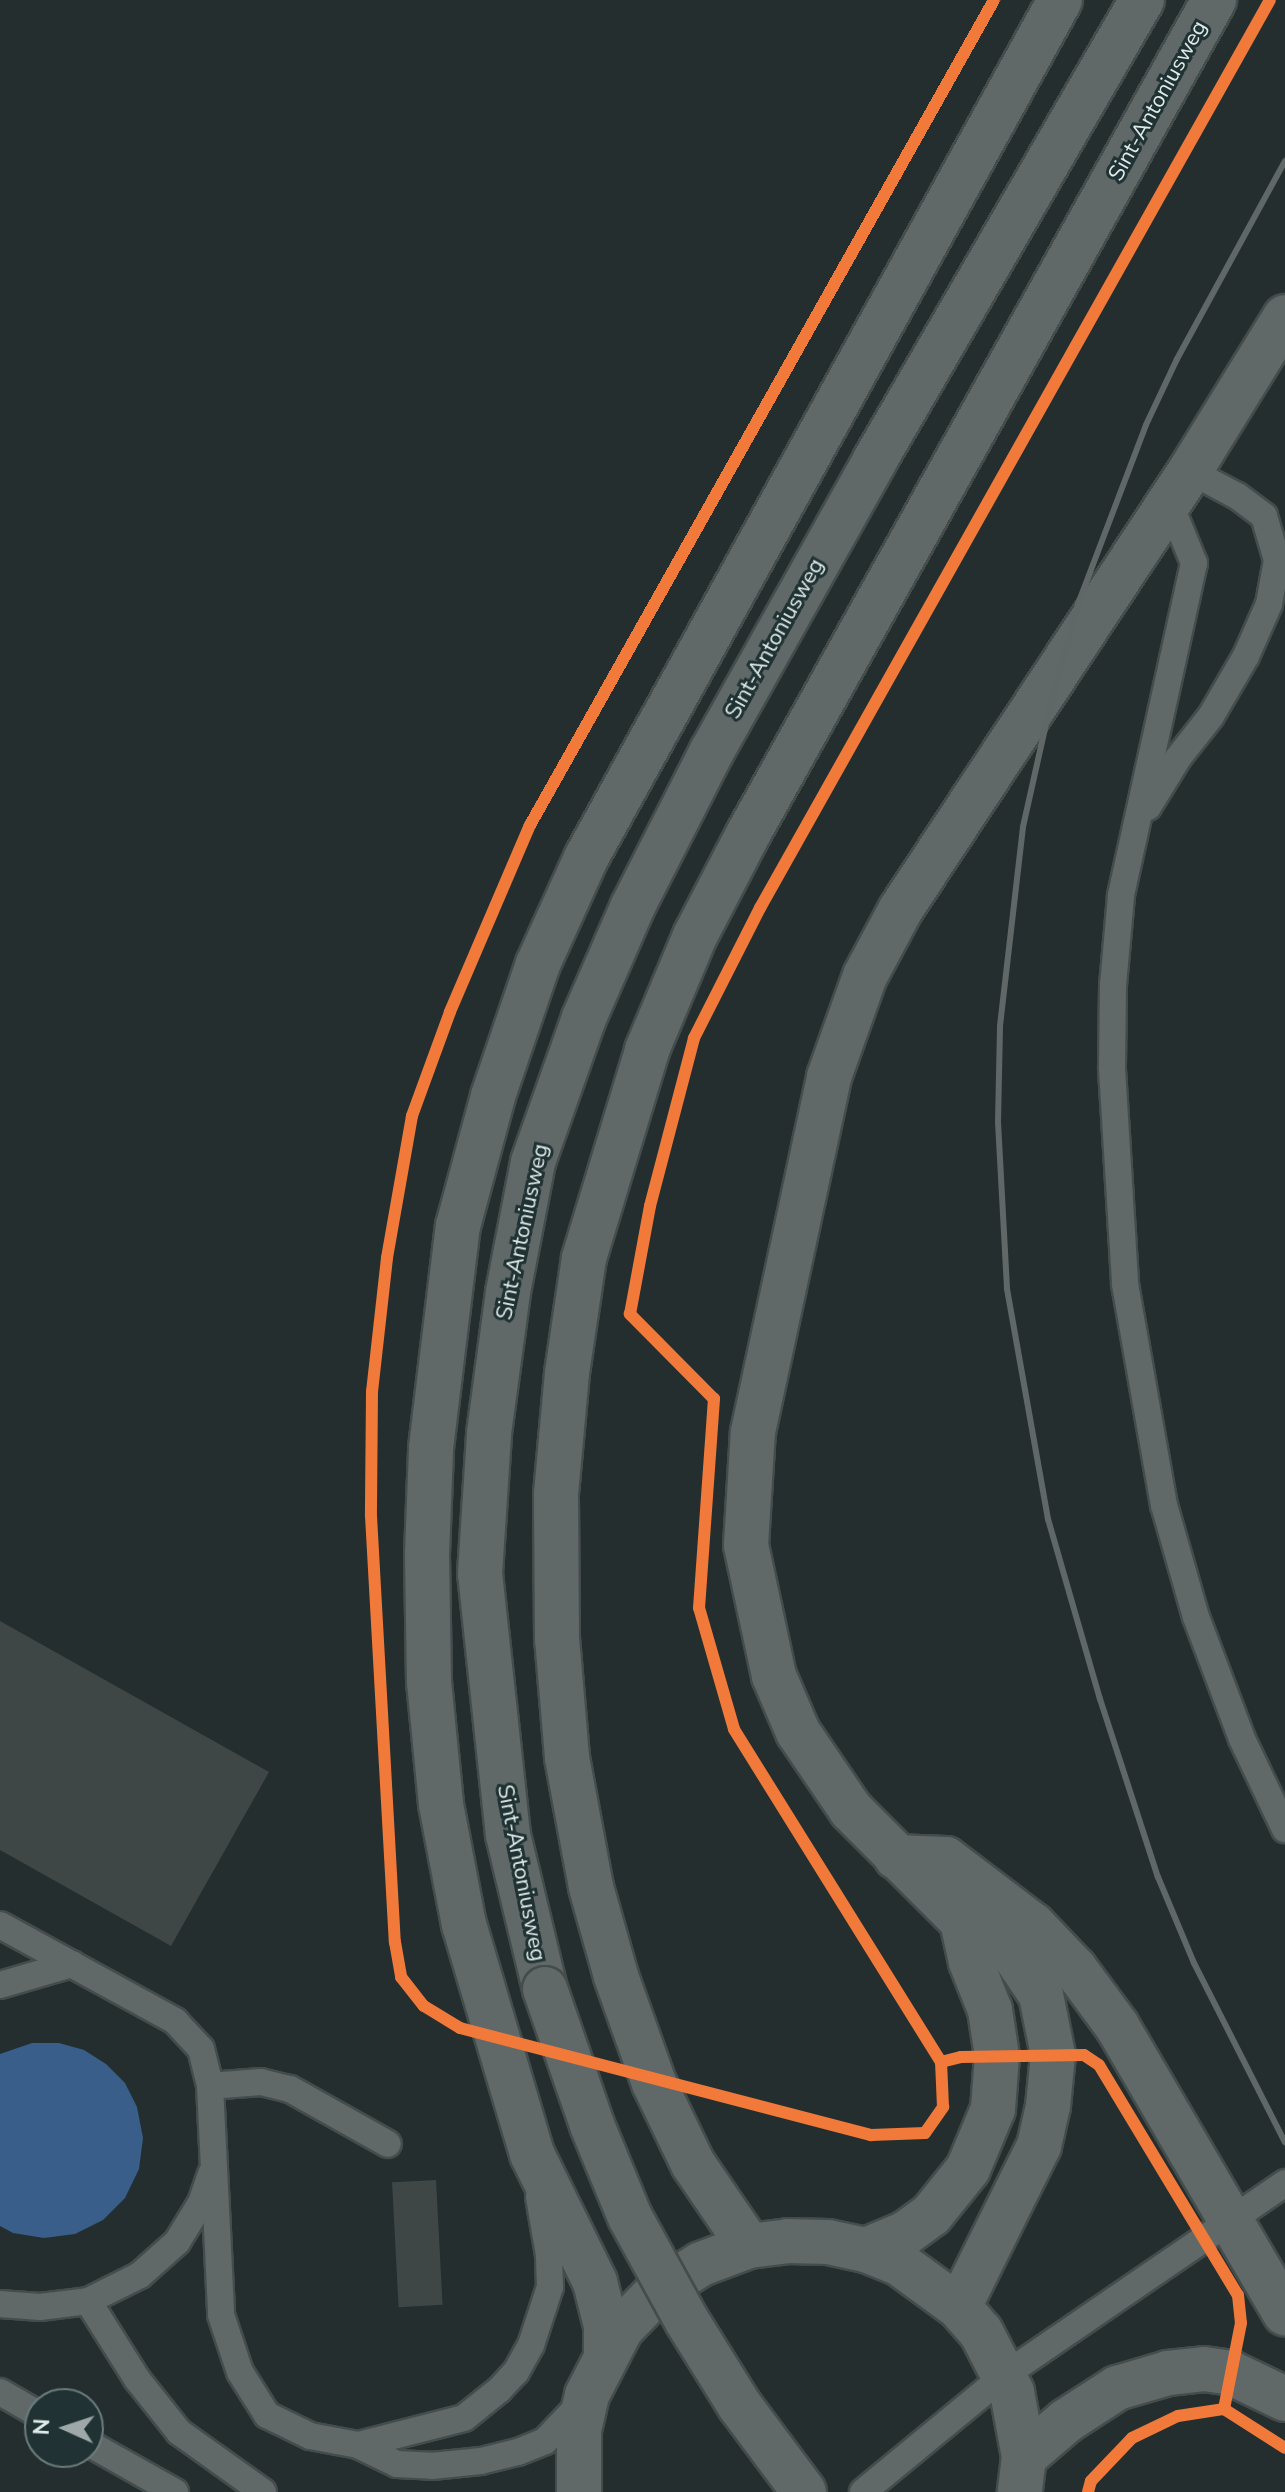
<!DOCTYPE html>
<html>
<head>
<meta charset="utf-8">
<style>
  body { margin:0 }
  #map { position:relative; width:1285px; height:2492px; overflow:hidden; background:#242e2f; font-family:"Nunito Sans",sans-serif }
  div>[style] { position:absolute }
  .water>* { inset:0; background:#395e89 }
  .building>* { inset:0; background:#3f4646; transform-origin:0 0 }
  .roads { filter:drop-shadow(2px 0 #444c4c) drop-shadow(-2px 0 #444c4c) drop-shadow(0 2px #444c4c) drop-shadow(0 -2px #444c4c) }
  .lane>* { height:26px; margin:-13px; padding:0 13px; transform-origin:13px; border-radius:13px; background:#606868 }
  .street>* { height:44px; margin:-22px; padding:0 22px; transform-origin:22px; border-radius:22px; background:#606868 }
  .secondary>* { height:44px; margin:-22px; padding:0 22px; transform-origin:22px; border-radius:22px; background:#606868 }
  .rail>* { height:6px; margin:-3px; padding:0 3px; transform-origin:3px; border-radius:3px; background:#606767 }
  .bridges { filter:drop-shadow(2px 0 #444c4c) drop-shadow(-2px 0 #444c4c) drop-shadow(0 2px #444c4c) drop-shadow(0 -2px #444c4c) }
  .secondary-bridge>* { height:44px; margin:-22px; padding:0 22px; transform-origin:22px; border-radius:22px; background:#606868 }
  .cycleway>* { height:12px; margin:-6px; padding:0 6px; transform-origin:6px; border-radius:6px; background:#f17a3a }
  span { translate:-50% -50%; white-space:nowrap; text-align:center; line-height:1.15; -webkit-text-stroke:6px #203233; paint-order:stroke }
  .street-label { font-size:22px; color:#dfeaea }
  .north { position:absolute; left:24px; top:2388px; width:80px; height:80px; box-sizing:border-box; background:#203233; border:2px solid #6c7c7c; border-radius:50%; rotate:273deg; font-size:22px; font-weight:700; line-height:32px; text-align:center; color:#dfeaea }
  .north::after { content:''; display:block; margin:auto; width:28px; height:36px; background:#9ea8a9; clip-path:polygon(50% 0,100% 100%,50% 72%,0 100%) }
</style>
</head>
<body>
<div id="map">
  <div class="water">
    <i style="clip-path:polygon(32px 2043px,59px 2043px,84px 2050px,106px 2064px,125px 2083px,137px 2107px,143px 2138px,139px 2169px,125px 2198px,103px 2220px,75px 2234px,44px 2238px,13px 2233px,0 2226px,0 2054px)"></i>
  </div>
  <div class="building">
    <i style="clip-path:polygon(0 1621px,269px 1772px,171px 1946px,0 1850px)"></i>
    <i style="left:436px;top:2180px;width:125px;height:44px;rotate:87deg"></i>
  </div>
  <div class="roads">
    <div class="lane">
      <i style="left:1169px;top:502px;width:66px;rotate:67.7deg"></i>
      <i style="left:1194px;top:563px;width:341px;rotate:102.4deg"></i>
      <i style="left:1121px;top:896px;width:89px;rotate:95.1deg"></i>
      <i style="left:1113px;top:985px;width:84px;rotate:90.7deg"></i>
      <i style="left:1112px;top:1069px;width:215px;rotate:86.5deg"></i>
      <i style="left:1125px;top:1284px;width:224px;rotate:80deg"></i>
      <i style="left:1164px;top:1505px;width:116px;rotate:74.1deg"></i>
      <i style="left:1196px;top:1617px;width:130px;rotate:69.3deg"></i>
      <i style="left:1242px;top:1739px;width:100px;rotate:64.5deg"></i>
      <i style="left:1148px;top:807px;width:57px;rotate:-58.5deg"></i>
      <i style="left:1178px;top:758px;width:53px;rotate:-51.8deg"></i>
      <i style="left:1211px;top:716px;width:69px;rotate:-59.7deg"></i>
      <i style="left:1246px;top:656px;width:57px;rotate:-66.1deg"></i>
      <i style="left:1269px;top:604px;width:45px;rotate:-79.7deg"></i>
      <i style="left:1277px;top:560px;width:46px;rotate:-106.5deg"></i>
      <i style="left:1264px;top:516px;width:34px;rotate:-143deg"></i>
      <i style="left:1237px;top:496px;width:53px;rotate:-152deg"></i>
      <i style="left:0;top:1925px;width:200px;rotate:28.7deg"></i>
      <i style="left:175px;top:2021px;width:38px;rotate:47deg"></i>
      <i style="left:201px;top:2049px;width:38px;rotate:76deg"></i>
      <i style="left:210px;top:2086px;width:229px;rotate:87.2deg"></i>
      <i style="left:221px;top:2315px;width:60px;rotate:71.6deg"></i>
      <i style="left:240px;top:2372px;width:51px;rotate:57.9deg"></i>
      <i style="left:267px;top:2415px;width:48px;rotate:26deg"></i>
      <i style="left:310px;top:2436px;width:49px;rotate:10.6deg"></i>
      <i style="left:358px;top:2445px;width:109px;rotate:-14.3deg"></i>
      <i style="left:464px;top:2418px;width:45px;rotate:-38.7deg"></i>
      <i style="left:499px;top:2390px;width:25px;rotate:-47deg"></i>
      <i style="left:516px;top:2372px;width:31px;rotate:-61deg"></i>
      <i style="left:531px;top:2345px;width:61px;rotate:-71.9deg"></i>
      <i style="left:550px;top:2287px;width:32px;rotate:-92deg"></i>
      <i style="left:549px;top:2255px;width:59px;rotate:-99.8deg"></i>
      <i style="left:0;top:1985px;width:75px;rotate:-16.3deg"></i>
      <i style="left:210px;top:2086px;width:51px;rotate:-4.5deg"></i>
      <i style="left:261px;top:2082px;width:30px;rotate:14deg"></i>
      <i style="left:290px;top:2089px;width:112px;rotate:29.3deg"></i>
      <i style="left:88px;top:2301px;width:92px;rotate:57.9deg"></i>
      <i style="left:137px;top:2379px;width:68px;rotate:51.6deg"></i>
      <i style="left:179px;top:2432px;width:103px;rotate:35.5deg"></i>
      <i style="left:0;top:2304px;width:40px;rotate:4.3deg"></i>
      <i style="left:40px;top:2307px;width:48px;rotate:-7.1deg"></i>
      <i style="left:88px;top:2301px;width:58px;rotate:-26.6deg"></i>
      <i style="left:140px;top:2275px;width:50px;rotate:-41.7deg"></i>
      <i style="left:177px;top:2242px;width:46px;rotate:-58.4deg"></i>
      <i style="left:201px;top:2203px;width:31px;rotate:-71deg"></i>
      <i style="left:0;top:2392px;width:46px;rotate:29.9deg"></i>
      <i style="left:88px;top:2443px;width:100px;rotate:29.4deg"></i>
      <i style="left:358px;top:2445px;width:43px;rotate:26deg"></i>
      <i style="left:397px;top:2464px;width:35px;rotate:3deg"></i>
      <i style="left:432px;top:2466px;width:49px;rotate:-5.8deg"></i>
      <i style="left:481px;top:2461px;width:38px;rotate:-14deg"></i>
      <i style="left:518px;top:2452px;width:29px;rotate:-22deg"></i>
      <i style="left:545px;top:2441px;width:51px;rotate:-46.6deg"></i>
      <i style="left:863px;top:2492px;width:184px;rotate:-39.5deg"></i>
      <i style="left:1005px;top:2375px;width:340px;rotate:-34.4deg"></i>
    </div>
    <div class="street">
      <i style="left:896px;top:1857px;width:50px;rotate:2.3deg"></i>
      <i style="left:946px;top:1859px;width:109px;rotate:37.2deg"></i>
      <i style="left:1033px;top:1925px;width:61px;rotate:46.3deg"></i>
      <i style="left:1075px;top:1969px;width:71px;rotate:53.6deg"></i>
      <i style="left:1117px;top:2026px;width:333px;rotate:59.7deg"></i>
      <i style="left:866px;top:2250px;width:43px;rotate:-23deg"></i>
      <i style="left:906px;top:2233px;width:31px;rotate:-36deg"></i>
      <i style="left:931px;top:2215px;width:59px;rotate:-51.2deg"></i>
      <i style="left:968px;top:2169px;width:65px;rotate:-67.4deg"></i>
      <i style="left:993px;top:2109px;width:53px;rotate:-85.7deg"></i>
      <i style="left:997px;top:2056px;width:47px;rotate:-98.7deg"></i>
      <i style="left:990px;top:2010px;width:52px;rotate:-111.6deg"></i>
      <i style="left:971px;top:1962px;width:42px;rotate:-102.4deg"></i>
      <i style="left:959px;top:2307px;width:180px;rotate:-63.6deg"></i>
      <i style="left:1039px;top:2146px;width:41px;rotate:-77.3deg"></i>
      <i style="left:1048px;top:2106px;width:51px;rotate:-84.4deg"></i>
      <i style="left:1053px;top:2055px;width:61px;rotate:-101.3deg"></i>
      <i style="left:1041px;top:1995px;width:73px;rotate:-123.9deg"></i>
      <i style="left:1000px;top:1934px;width:40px;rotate:-161.1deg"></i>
      <i style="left:962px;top:1921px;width:157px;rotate:-135deg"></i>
      <i style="left:851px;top:1810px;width:94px;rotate:-124.2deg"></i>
      <i style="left:798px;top:1732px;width:61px;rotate:-113.2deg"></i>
      <i style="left:774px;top:1676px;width:134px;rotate:-102.1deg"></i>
      <i style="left:746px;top:1545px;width:113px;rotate:-86.5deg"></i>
      <i style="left:753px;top:1432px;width:363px;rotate:-77.9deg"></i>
      <i style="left:829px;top:1077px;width:107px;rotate:-70.4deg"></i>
      <i style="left:865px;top:976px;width:76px;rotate:-61.8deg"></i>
      <i style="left:901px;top:909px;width:525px;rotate:-56.58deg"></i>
      <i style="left:1190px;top:471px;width:181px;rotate:-58.3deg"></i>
      <i style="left:1024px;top:2457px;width:55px;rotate:-40.6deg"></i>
      <i style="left:1066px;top:2421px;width:61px;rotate:-32.9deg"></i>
      <i style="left:1117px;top:2388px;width:53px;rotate:-16.4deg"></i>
      <i style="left:1168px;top:2373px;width:36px;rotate:-6deg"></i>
      <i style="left:1204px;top:2369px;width:27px;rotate:8deg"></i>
      <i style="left:1231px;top:2373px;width:60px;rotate:25.7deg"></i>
    </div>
    <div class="secondary">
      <i style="left:545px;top:1989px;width:158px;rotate:-103.5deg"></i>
      <i style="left:508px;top:1835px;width:262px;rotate:-96.1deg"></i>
      <i style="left:480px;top:1574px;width:141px;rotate:-86.3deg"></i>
      <i style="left:489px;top:1433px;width:142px;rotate:-82.3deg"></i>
      <i style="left:508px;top:1292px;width:132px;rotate:-79.1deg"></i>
      <i style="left:533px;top:1162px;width:153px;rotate:-70.5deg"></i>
      <i style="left:584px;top:1018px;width:120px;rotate:-66.4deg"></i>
      <i style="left:632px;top:908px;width:176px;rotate:-63deg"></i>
      <i style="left:712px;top:751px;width:334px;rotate:-60.7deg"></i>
      <i style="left:875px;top:460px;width:532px;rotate:-59.87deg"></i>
      <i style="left:749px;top:2246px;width:99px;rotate:-124.3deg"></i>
      <i style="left:693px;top:2164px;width:90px;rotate:-115.7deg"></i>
      <i style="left:654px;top:2083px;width:114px;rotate:-109.6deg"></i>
      <i style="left:616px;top:1976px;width:92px;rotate:-105.7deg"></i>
      <i style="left:591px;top:1887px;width:132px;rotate:-100.5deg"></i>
      <i style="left:567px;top:1757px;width:118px;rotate:-94.8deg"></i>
      <i style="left:557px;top:1639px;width:145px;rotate:-90.4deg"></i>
      <i style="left:556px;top:1494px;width:121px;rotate:-84.8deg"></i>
      <i style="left:567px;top:1373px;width:116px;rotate:-81.6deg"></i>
      <i style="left:584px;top:1258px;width:217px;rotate:-73.1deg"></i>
      <i style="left:647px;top:1050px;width:124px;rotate:-67.2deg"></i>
      <i style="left:695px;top:936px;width:113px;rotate:-62.5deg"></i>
      <i style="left:747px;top:836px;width:958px;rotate:-60.81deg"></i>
      <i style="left:606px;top:2354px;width:28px;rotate:-90deg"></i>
      <i style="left:606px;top:2326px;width:45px;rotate:-104deg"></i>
      <i style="left:595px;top:2282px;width:143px;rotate:-116.2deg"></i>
      <i style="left:532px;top:2154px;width:239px;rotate:-106.5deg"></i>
      <i style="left:464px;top:1925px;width:123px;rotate:-100.8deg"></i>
      <i style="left:441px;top:1804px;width:123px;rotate:-95.6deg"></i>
      <i style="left:429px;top:1682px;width:128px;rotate:-90.9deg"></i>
      <i style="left:427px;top:1554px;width:106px;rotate:-87.8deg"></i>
      <i style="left:431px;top:1448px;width:224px;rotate:-83.1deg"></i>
      <i style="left:458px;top:1226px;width:135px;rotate:-74.9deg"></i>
      <i style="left:493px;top:1096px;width:139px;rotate:-71.2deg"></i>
      <i style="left:538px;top:964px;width:116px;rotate:-65.6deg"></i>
      <i style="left:586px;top:858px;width:980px;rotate:-61.08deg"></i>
      <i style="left:579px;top:2492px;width:62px;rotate:-90deg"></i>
      <i style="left:579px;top:2430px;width:36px;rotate:-77deg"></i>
      <i style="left:587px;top:2395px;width:74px;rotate:-62.7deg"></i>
      <i style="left:621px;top:2329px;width:52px;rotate:-45.8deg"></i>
      <i style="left:657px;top:2292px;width:52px;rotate:-32.5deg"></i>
      <i style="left:701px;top:2264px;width:51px;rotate:-20.6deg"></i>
      <i style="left:749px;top:2246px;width:39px;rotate:-7deg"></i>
      <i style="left:788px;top:2241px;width:40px;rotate:1.4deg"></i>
      <i style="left:828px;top:2242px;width:39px;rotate:12deg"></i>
      <i style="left:866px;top:2250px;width:37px;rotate:22deg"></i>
      <i style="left:900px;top:2264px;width:73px;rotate:36.1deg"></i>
      <i style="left:959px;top:2307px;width:33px;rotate:49deg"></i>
      <i style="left:981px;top:2332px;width:68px;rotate:62.7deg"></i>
      <i style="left:1012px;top:2392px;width:66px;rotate:79.5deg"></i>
      <i style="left:1024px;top:2457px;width:35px;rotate:97deg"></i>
    </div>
  </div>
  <div class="rail">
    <i style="left:1285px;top:161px;width:226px;rotate:118.6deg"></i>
    <i style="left:1177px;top:359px;width:73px;rotate:115.2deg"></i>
    <i style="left:1146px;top:425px;width:191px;rotate:110.8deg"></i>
    <i style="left:1078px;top:604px;width:115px;rotate:105.1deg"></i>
    <i style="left:1048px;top:715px;width:115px;rotate:102.6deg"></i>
    <i style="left:1023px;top:827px;width:201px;rotate:96.6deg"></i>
    <i style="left:1000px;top:1027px;width:95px;rotate:91.2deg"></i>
    <i style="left:998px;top:1122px;width:167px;rotate:86.9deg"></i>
    <i style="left:1007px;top:1289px;width:234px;rotate:79.9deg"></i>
    <i style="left:1048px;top:1519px;width:187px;rotate:73.9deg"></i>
    <i style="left:1100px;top:1699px;width:187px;rotate:72deg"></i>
    <i style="left:1158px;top:1877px;width:93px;rotate:67.3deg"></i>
    <i style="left:1194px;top:1963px;width:201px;rotate:63.1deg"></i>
  </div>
  <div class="bridges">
    <div class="secondary-bridge">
      <i style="left:545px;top:1989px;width:144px;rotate:70.9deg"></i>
      <i style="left:592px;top:2125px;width:100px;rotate:67.6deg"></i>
      <i style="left:630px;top:2217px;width:119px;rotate:61.3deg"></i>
      <i style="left:687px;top:2321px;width:100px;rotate:58.1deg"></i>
      <i style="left:740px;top:2406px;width:107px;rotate:53.3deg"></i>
    </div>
  </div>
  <div class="cycleway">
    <i style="left:994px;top:0;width:947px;rotate:119.35deg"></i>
    <i style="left:530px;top:825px;width:203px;rotate:113.2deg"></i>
    <i style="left:450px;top:1012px;width:111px;rotate:110.1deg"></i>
    <i style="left:412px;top:1116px;width:144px;rotate:100deg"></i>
    <i style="left:387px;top:1258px;width:134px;rotate:96.4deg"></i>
    <i style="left:372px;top:1391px;width:125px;rotate:90.5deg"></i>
    <i style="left:371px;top:1516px;width:427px;rotate:86.8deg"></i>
    <i style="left:395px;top:1942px;width:36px;rotate:80deg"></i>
    <i style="left:401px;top:1977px;width:37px;rotate:52deg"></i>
    <i style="left:424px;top:2006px;width:42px;rotate:31.4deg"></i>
    <i style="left:460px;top:2028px;width:425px;rotate:14.6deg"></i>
    <i style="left:871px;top:2135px;width:54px;rotate:-2.1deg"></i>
    <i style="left:925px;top:2133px;width:32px;rotate:-55deg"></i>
    <i style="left:943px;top:2107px;width:45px;rotate:-92.5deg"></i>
    <i style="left:941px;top:2062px;width:392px;rotate:-121.9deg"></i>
    <i style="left:734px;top:1729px;width:126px;rotate:-106.1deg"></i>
    <i style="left:699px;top:1608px;width:210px;rotate:-85.9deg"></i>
    <i style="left:714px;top:1399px;width:120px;rotate:-134.7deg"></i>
    <i style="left:630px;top:1314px;width:110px;rotate:-79.5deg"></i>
    <i style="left:650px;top:1206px;width:174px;rotate:-75.3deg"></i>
    <i style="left:694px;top:1038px;width:146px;rotate:-63.1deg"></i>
    <i style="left:760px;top:908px;width:1041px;rotate:-60.68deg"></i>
    <i style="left:941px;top:2062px;width:21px;rotate:-14deg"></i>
    <i style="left:961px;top:2057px;width:123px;rotate:-0.9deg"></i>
    <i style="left:1084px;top:2055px;width:18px;rotate:34deg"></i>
    <i style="left:1099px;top:2065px;width:269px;rotate:58.9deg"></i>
    <i style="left:1238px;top:2295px;width:28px;rotate:84deg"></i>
    <i style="left:1241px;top:2323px;width:88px;rotate:101.2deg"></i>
    <i style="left:1224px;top:2409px;width:72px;rotate:32.6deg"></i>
    <i style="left:1088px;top:2492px;width:11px;rotate:-75deg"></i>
    <i style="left:1091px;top:2481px;width:59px;rotate:-46.4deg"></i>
    <i style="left:1132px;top:2438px;width:51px;rotate:-25.6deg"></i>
    <i style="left:1178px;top:2416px;width:47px;rotate:-8.7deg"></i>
  </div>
  <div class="street-label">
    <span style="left:1158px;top:101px;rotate:-61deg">Sint-Antoniusweg</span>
    <span style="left:775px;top:639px;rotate:-61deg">Sint-Antoniusweg</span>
    <span style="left:523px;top:1232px;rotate:-78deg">Sint-Antoniusweg</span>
    <span style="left:521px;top:1873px;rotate:79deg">Sint-Antoniusweg</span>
  </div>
  <div class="north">N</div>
</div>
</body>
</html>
